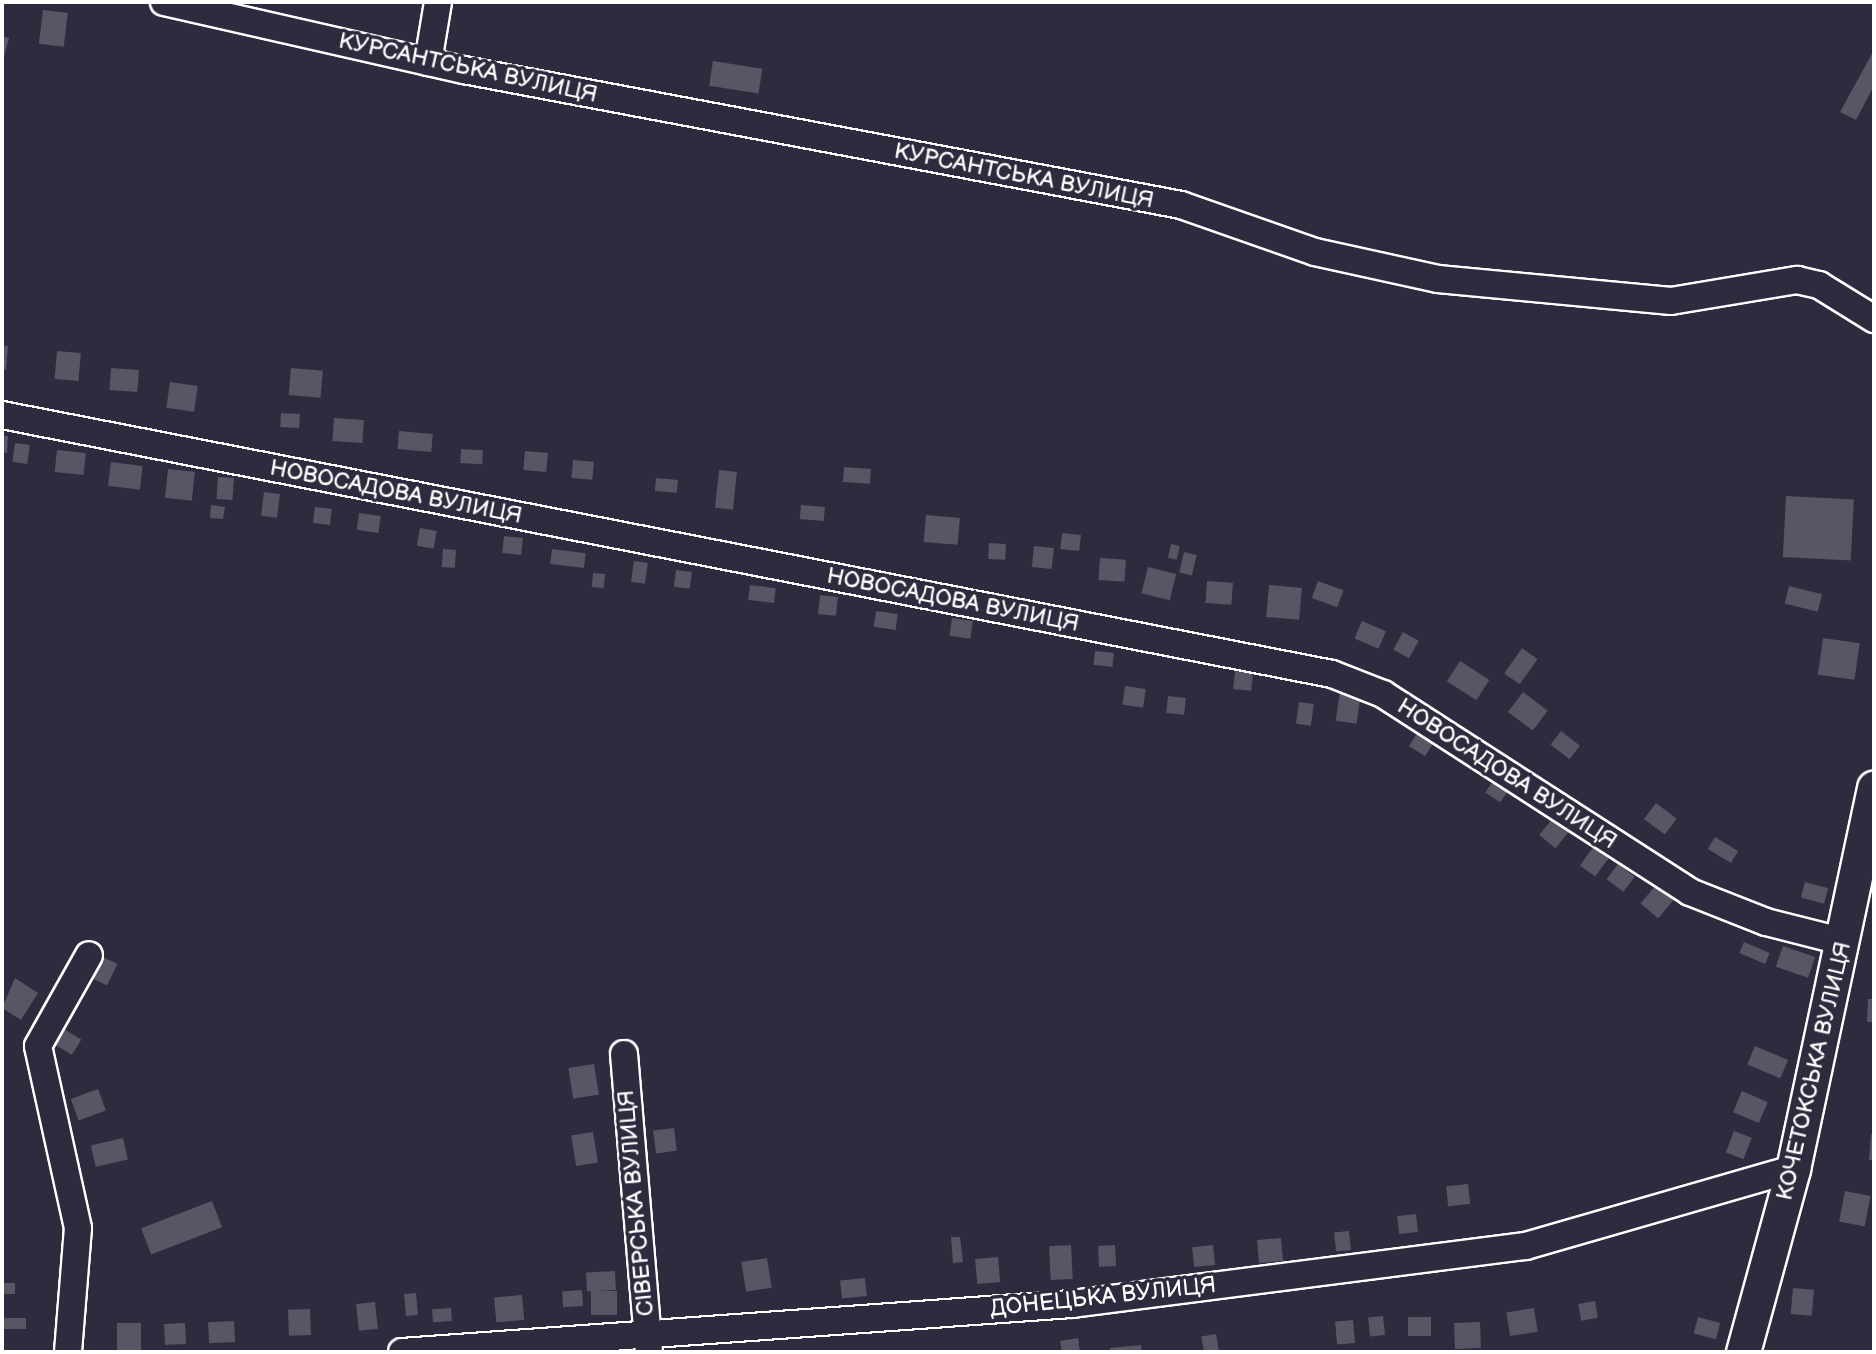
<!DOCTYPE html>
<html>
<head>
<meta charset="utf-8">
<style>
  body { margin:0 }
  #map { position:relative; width:1876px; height:1354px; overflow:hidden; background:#2f2a3d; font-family:"Balsamiq Sans",sans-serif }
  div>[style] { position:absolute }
  .building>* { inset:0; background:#595564; transform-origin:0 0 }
  .roads { filter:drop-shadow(2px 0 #fff) drop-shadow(-2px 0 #fff) drop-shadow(0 2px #fff) drop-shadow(0 -2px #fff) }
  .minor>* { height:26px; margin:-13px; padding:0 13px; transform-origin:13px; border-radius:13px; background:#2f2a3d }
  .major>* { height:33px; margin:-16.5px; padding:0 16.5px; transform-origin:16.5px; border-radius:16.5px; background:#2f2a3d }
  span { translate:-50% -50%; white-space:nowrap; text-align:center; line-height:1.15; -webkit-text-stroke:7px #2f2a3d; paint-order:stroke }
  .street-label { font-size:23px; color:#fff }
  .frame { position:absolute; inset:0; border:4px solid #fff; pointer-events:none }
</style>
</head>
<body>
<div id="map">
  <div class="building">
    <i style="left:43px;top:10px;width:25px;height:34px;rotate:7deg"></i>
    <i style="clip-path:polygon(2px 36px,9px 38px,3px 61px,2px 61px)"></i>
    <i style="clip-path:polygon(1874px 50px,1874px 86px,1856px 120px,1840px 112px)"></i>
    <i style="left:713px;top:61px;width:50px;height:25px;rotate:9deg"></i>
    <i style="clip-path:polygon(2px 346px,8px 346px,6px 370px,2px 369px)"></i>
    <i style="left:57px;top:351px;width:24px;height:28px;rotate:5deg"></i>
    <i style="left:111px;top:368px;width:28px;height:22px;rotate:4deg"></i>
    <i style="left:291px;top:368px;width:32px;height:27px;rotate:5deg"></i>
    <i style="left:170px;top:382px;width:28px;height:26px;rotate:8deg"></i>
    <i style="left:281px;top:413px;width:19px;height:14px;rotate:3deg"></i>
    <i style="left:334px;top:418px;width:30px;height:23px;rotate:4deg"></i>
    <i style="left:399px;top:431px;width:34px;height:18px;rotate:5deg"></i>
    <i style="clip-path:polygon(2px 436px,8px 436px,7px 453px,2px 452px)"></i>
    <i style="left:15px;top:443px;width:15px;height:19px;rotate:8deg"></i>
    <i style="left:461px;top:449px;width:22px;height:14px;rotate:3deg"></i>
    <i style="left:57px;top:450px;width:29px;height:22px;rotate:6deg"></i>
    <i style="left:525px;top:451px;width:23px;height:19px;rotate:5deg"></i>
    <i style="left:573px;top:460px;width:21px;height:18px;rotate:5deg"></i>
    <i style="left:111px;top:462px;width:32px;height:24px;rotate:7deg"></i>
    <i style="left:844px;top:467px;width:27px;height:15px;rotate:4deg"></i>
    <i style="left:168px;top:469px;width:27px;height:29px;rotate:6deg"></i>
    <i style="left:719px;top:470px;width:18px;height:38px;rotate:6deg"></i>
    <i style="left:218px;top:477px;width:16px;height:22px;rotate:4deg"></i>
    <i style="left:656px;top:478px;width:22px;height:13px;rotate:5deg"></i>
    <i style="left:264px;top:492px;width:16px;height:24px;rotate:7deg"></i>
    <i style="left:1786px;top:496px;width:68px;height:61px;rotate:3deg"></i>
    <i style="clip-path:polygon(211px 505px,225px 507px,223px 519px,210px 518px)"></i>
    <i style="left:801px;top:505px;width:24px;height:14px;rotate:5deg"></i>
    <i style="left:315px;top:507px;width:17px;height:16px;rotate:7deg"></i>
    <i style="left:359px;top:513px;width:22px;height:17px;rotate:8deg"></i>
    <i style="left:926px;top:515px;width:34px;height:27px;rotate:5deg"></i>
    <i style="left:420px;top:528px;width:17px;height:18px;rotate:10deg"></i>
    <i style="left:1062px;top:533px;width:19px;height:16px;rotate:6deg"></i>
    <i style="left:504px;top:536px;width:19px;height:17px;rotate:6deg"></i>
    <i style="left:989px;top:543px;width:17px;height:16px;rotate:3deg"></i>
    <i style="left:1171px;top:544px;width:9px;height:14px;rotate:13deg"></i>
    <i style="left:1034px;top:546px;width:20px;height:21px;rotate:6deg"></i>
    <i style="left:443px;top:549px;width:13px;height:18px;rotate:4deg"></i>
    <i style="left:552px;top:549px;width:34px;height:15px;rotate:7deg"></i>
    <i style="left:1184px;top:552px;width:13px;height:21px;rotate:13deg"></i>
    <i style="left:1100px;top:558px;width:26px;height:22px;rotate:4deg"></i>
    <i style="left:634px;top:561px;width:14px;height:21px;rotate:8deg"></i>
    <i style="left:1148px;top:567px;width:29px;height:27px;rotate:14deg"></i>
    <i style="left:676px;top:570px;width:16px;height:17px;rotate:7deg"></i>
    <i style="left:593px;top:573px;width:12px;height:14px;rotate:5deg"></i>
    <i style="left:1207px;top:581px;width:26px;height:22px;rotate:4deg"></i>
    <i style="left:1318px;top:581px;width:27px;height:18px;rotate:20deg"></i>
    <i style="left:750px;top:585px;width:26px;height:15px;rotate:7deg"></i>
    <i style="left:1269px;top:585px;width:33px;height:32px;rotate:5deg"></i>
    <i style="left:1789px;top:586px;width:34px;height:18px;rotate:14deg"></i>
    <i style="left:820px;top:595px;width:18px;height:19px;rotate:6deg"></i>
    <i style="left:876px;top:611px;width:22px;height:16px;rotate:8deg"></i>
    <i style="left:952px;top:618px;width:21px;height:18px;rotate:8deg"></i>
    <i style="left:1362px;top:621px;width:26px;height:19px;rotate:23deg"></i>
    <i style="left:1403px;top:632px;width:18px;height:20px;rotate:29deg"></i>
    <i style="left:1823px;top:638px;width:37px;height:37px;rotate:8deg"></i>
    <i style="left:1522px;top:648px;width:19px;height:31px;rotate:35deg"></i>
    <i style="left:1095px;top:651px;width:19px;height:14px;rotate:6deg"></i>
    <i style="left:1460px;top:661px;width:35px;height:24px;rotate:33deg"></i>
    <i style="left:1235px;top:671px;width:18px;height:18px;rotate:6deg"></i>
    <i style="left:1125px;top:686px;width:21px;height:19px;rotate:8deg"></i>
    <i style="left:1340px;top:691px;width:21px;height:30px;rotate:8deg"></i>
    <i style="left:1523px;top:692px;width:31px;height:25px;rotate:37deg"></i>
    <i style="left:1168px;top:696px;width:18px;height:17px;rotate:6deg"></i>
    <i style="left:1299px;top:702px;width:15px;height:22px;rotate:8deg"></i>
    <i style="left:1419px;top:730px;width:19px;height:19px;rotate:32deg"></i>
    <i style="left:1561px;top:731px;width:24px;height:17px;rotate:38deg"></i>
    <i style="left:1497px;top:775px;width:18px;height:21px;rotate:34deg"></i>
    <i style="left:1656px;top:803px;width:26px;height:20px;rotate:37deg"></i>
    <i style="left:1553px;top:818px;width:21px;height:22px;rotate:39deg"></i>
    <i style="left:1715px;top:837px;width:27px;height:14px;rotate:31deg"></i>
    <i style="left:1594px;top:846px;width:19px;height:24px;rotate:36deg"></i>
    <i style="left:1618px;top:864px;width:21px;height:19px;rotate:37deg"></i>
    <i style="left:1805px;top:882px;width:24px;height:16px;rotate:15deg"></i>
    <i style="left:1656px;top:885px;width:23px;height:24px;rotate:40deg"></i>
    <i style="left:1744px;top:942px;width:28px;height:12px;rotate:23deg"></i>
    <i style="left:1783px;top:946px;width:34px;height:22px;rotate:19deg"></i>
    <i style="left:95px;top:953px;width:25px;height:24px;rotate:26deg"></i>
    <i style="clip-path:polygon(15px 978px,38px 993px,21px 1020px,2px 1008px)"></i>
    <i style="clip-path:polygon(1868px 999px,1874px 999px,1874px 1022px,1867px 1022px)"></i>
    <i style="left:59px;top:1026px;width:26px;height:18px;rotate:31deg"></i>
    <i style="left:1755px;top:1046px;width:36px;height:20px;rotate:23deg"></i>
    <i style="left:594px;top:1064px;width:31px;height:26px;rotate:81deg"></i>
    <i style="left:98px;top:1089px;width:23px;height:29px;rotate:70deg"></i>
    <i style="left:1742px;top:1091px;width:28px;height:23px;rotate:23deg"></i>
    <i style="left:674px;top:1128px;width:23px;height:21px;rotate:83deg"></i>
    <i style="left:1734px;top:1131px;width:19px;height:23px;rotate:21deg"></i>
    <i style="left:593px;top:1132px;width:31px;height:22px;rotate:81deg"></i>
    <i style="clip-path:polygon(1871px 1134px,1874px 1134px,1874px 1160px,1869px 1160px)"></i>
    <i style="left:123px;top:1138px;width:22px;height:33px;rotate:77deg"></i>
    <i style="left:1468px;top:1184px;width:20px;height:22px;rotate:84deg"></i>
    <i style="left:1845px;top:1191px;width:26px;height:31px;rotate:11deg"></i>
    <i style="left:212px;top:1201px;width:28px;height:76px;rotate:69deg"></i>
    <i style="left:1416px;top:1214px;width:18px;height:19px;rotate:84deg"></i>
    <i style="left:1349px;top:1231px;width:19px;height:15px;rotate:84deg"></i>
    <i style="clip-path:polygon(951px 1237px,960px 1237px,963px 1262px,953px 1263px)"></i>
    <i style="left:1281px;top:1238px;width:23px;height:24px;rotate:85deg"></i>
    <i style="left:1071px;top:1245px;width:34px;height:22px;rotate:87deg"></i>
    <i style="left:1115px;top:1245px;width:21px;height:17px;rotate:87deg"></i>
    <i style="left:1213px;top:1245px;width:20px;height:21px;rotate:84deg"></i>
    <i style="left:998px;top:1257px;width:25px;height:23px;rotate:85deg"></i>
    <i style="left:767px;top:1258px;width:30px;height:26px;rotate:81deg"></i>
    <i style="left:615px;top:1271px;width:19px;height:29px;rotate:87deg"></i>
    <i style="left:865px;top:1278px;width:18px;height:25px;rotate:84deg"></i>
    <i style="left:2px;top:1283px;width:13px;height:11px"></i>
    <i style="left:1793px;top:1288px;width:21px;height:26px;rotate:5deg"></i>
    <i style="left:582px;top:1290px;width:16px;height:20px;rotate:86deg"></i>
    <i style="left:617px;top:1291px;width:24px;height:26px;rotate:90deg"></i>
    <i style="left:416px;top:1293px;width:22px;height:12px;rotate:85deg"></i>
    <i style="left:522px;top:1295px;width:25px;height:28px;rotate:85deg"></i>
    <i style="left:1595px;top:1301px;width:17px;height:17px;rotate:80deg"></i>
    <i style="left:375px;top:1302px;width:27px;height:19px;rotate:84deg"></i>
    <i style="left:451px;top:1308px;width:13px;height:19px;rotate:86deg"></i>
    <i style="left:1534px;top:1308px;width:24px;height:28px;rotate:81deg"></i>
    <i style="left:310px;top:1309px;width:26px;height:22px;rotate:88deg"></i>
    <i style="left:1383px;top:1316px;width:19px;height:15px;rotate:84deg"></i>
    <i style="left:1408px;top:1317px;width:23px;height:19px"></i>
    <i style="left:1698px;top:1317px;width:23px;height:17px;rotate:15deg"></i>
    <i style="left:2px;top:1318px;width:24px;height:11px"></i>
    <i style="left:1353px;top:1320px;width:23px;height:18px;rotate:85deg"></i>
    <i style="left:234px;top:1321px;width:21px;height:26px;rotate:87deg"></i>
    <i style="left:1480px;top:1322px;width:26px;height:26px;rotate:88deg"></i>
    <i style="left:117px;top:1323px;width:24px;height:28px"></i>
    <i style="left:185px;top:1323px;width:21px;height:21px;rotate:87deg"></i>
    <i style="left:1216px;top:1334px;width:17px;height:15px;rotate:80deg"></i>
    <i style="clip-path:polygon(1078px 1338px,1080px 1352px,1062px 1352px,1060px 1341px)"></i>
    <i style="clip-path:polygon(1141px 1345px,1142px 1352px,1110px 1352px,1110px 1348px)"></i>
  </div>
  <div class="roads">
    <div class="minor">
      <i style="left:164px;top:2px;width:308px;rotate:12.8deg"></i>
      <i style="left:464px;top:70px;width:730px;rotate:10.66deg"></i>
      <i style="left:1181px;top:205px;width:142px;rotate:19.3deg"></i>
      <i style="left:1315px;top:252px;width:126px;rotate:12.4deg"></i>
      <i style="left:1438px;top:279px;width:234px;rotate:5.4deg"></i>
      <i style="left:1671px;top:301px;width:128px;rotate:-9.5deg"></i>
      <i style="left:1797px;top:280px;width:23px;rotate:13deg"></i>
      <i style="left:1819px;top:285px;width:65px;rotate:31.7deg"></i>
      <i style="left:428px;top:62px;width:61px;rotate:-80.5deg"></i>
      <i style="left:2px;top:415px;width:1355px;rotate:11.02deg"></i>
      <i style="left:1332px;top:674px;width:55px;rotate:21.4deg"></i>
      <i style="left:1383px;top:694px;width:365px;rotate:32.8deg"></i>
      <i style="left:1690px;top:892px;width:82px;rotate:21.5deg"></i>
      <i style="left:1766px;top:922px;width:81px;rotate:14.2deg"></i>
      <i style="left:624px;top:1054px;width:299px;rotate:85.2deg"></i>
      <i style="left:68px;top:1352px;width:124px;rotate:-85.4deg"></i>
      <i style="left:78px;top:1228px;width:186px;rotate:-102.4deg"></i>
      <i style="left:38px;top:1046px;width:104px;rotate:-60.7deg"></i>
      <i style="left:402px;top:1352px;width:672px;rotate:-4.1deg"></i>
      <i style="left:1072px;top:1304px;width:458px;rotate:-7.3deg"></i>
      <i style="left:1526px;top:1246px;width:278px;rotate:-16.1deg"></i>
    </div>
    <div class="major">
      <i style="left:1743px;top:1352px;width:190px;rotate:-74.7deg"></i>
      <i style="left:1793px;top:1169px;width:390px;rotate:-78deg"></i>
    </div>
  </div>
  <div class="street-label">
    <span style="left:468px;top:68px;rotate:12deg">КУРСАНТСЬКА ВУЛИЦЯ</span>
    <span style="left:1024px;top:176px;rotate:11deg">КУРСАНТСЬКА ВУЛИЦЯ</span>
    <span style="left:396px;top:492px;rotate:11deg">НОВОСАДОВА ВУЛИЦЯ</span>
    <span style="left:953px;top:600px;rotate:11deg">НОВОСАДОВА ВУЛИЦЯ</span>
    <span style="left:1507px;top:774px;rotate:33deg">НОВОСАДОВА ВУЛИЦЯ</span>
    <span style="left:1814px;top:1071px;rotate:-77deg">КОЧЕТОКСЬКА ВУЛИЦЯ</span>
    <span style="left:636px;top:1203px;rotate:-95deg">СІВЕРСЬКА ВУЛИЦЯ</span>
    <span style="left:1103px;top:1297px;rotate:-6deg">ДОНЕЦЬКА ВУЛИЦЯ</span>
  </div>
  <div class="frame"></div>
</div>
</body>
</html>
